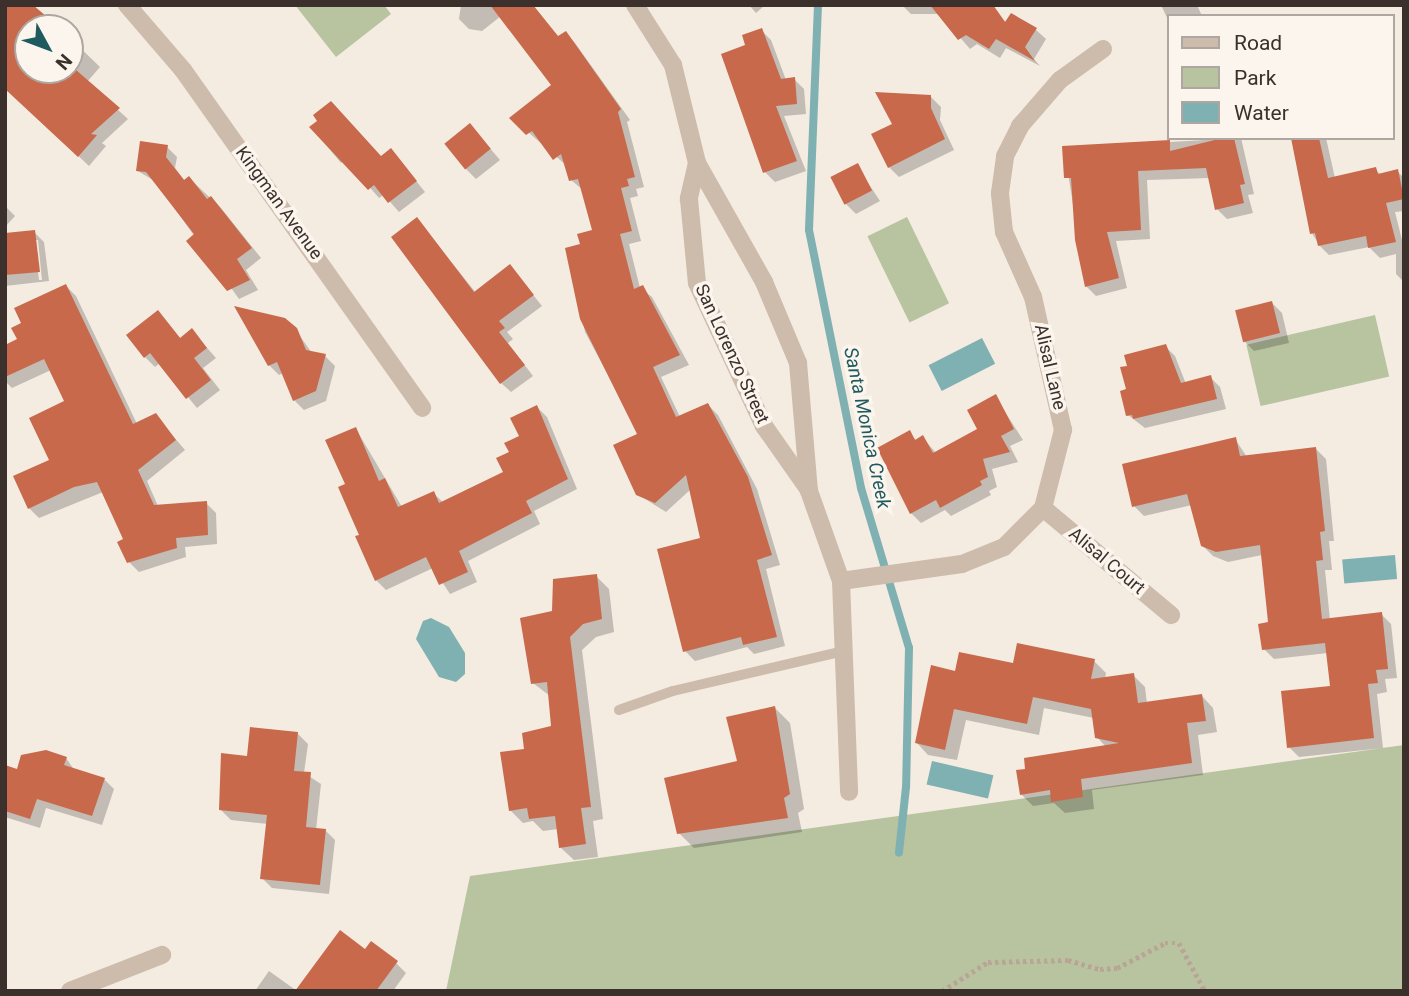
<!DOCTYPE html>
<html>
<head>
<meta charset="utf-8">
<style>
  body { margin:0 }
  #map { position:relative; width:1409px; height:996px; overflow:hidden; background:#f4ebe1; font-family:Roboto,sans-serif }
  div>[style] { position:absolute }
  .green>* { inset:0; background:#b8c4a0; transform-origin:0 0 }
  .water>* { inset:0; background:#7fb0b2; transform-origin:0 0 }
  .shadow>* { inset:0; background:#0003 }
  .stream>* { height:8px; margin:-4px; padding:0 4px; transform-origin:4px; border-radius:4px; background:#7fb0b2 }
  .building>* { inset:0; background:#c8694b; transform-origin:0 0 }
  .path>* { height:4.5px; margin-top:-2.25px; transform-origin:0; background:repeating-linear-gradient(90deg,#b9a596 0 3.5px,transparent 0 7px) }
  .lane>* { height:10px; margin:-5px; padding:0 5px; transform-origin:5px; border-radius:5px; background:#cdbbac }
  .street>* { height:18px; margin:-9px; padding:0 9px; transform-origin:9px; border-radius:9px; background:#cdbbac }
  span { translate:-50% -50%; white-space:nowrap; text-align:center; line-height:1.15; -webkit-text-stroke:7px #fbf5ee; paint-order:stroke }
  .street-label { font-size:18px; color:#3b302b }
  .water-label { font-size:19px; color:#1f5a5e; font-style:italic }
  .frame { position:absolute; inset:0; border:7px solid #3b302b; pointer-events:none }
  .legend { position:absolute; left:1167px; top:14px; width:228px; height:126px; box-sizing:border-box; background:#fbf5ee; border:2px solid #aea6a0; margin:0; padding:9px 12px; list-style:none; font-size:21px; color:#3b302b }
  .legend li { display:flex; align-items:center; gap:14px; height:35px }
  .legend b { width:35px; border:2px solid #aea6a0 }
  .north { position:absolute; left:14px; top:14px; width:70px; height:70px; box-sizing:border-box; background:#fbf5ee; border:2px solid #aea6a0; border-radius:50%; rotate:131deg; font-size:19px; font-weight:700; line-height:28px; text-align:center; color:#3b302b }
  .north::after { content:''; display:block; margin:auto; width:24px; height:32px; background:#1f5a5e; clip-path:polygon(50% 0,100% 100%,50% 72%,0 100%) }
</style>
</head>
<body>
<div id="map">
  <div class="green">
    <i style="clip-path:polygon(295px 5px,384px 5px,391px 14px,336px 57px)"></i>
    <i style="left:907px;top:217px;width:96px;height:44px;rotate:64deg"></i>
    <i style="left:1375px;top:315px;width:63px;height:132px;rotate:77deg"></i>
    <i style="clip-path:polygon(1404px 745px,1404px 991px,446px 991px,470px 876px)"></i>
  </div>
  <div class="water">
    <i style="left:982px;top:338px;width:29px;height:60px;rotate:63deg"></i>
    <i style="left:1395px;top:555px;width:24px;height:53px;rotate:85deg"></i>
    <i style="clip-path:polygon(431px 618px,449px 627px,465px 653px,465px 674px,456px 682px,439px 677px,416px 639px,423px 621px)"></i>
    <i style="left:932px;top:761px;width:63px;height:24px;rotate:13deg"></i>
  </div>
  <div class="shadow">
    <i style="clip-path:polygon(31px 5px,59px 28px,28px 28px,28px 70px,70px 70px,70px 38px,100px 67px,87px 82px,128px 119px,102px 143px,106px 146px,89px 166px,14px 95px)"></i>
    <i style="clip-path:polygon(461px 5px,533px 5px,559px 38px,566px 33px,575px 43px,630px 120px,627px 122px,644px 187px,636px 189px,638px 196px,630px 198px,641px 241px,629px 244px,640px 288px,652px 297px,689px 365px,661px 377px,680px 417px,708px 405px,718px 415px,757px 489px,780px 565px,766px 569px,785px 646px,754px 654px,747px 647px,695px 661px,685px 651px,702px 539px,691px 489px,666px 512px,637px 494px,640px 435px,585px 332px,567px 250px,582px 245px,594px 231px,583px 190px,571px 180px,567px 166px,512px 118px,554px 85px,501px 16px,482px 31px,469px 29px,459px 19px)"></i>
    <i style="clip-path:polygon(749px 5px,765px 5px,756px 13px)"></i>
    <i style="clip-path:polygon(902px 5px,993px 5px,1006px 23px,1036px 30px,1046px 39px,1034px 59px,1040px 66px,1006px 48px,1000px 58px,977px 44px,970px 49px,940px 14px,911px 14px)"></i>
    <i style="clip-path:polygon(1161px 5px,1197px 5px,1202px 16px,1169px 16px,1169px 22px)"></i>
    <i style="clip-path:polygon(761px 30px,771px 40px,786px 80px,794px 79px,804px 89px,806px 114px,784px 116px,806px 171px,775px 182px,765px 172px,747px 46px)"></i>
    <i style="clip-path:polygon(931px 97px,941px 107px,940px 120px,954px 150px,899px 177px,889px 167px,894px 124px)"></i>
    <i style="clip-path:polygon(470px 125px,500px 160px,476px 179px,466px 169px)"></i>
    <i style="clip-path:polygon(312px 128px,381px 157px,391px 150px,425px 192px,399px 212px,384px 195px,379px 198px,345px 159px,341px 163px)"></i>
    <i style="clip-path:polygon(1241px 138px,1254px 194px,1248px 195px,1253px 213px,1227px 219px,1217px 209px,1210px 178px,1147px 180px,1150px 239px,1116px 241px,1127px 288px,1096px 296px,1086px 286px,1064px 148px)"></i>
    <i style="clip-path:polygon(1292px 138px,1326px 138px,1335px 178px,1375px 169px,1381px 175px,1397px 171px,1404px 178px,1404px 211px,1395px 212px,1404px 248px,1404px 282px,1396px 274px,1396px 254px,1380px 258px,1369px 247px,1329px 255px,1319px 245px,1312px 233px)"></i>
    <i style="clip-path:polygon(167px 147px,177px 157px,175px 168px,185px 181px,189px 178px,221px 208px,261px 258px,246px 270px,258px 290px,239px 299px,156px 182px,138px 171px)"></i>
    <i style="clip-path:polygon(857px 166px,880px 201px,856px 214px,846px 204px)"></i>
    <i style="clip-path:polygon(5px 206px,15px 216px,5px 227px)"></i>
    <i style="clip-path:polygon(417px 219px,476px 293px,510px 266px,542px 306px,507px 332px,513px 339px,508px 343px,533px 376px,511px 392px,501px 383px)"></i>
    <i style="clip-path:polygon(evenodd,34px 232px,44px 242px,49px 281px,5px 286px,5px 235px,34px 232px,34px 240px,38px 240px,42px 280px,39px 280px,34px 240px)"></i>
    <i style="clip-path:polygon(66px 286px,76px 296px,137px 424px,155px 415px,185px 450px,147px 481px,158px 506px,206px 503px,216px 513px,217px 544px,185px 547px,186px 557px,139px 572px,129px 562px,125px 540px,103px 492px,39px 518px,29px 508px,51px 461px,66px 402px,51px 370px,12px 388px,5px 381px,5px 346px,19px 340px,23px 324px)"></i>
    <i style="clip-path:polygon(1272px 303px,1282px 313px,1289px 343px,1254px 351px,1244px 341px)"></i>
    <i style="clip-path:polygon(168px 323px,181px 339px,192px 331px,216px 358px,203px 368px,220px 390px,197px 408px,160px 363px,155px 367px,145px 357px)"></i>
    <i style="clip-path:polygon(295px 329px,312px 353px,325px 356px,335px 366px,326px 401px,304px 410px,294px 400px,283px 373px,279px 375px,269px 365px)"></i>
    <i style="clip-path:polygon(1165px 346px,1175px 356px,1186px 384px,1210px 377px,1220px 387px,1226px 409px,1145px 428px,1128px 415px,1128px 390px)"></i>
    <i style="clip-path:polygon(995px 396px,1023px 440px,1010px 446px,1018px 462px,992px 469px,997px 487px,989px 491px,991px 495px,951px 516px,945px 510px,921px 523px,911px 513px,909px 433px,917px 441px,923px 438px,936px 453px,980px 429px)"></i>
    <i style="clip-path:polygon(537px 407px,547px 417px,577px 489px,534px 511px,540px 524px,468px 561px,477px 582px,450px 594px,433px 568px,386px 590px,376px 580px,347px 485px,356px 429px,402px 507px,433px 493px,444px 503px,505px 473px,511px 452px)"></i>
    <i style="clip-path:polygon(1235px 439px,1247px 457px,1316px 449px,1326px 459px,1334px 541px,1329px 541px,1332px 570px,1325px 570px,1330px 620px,1381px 614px,1391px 624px,1397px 678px,1385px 679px,1387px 692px,1377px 694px,1383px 748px,1299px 757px,1289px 747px,1332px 687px,1328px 653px,1274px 659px,1264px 649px,1270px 624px,1262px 555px,1228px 562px,1213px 556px,1202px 545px,1192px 505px,1144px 516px,1134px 506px)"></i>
    <i style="clip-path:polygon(596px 576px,609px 589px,614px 632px,596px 637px,582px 650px,603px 819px,593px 821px,598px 857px,574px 860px,561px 848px,558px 829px,543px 831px,533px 821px,523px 823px,510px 810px,526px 750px,553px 728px,550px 696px,533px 683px,554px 613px)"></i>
    <i style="clip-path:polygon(1094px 661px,1106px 673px,1105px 679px,1133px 675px,1145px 687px,1147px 704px,1202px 696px,1213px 708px,1217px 732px,1198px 735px,1203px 775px,1092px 790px,1094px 809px,1065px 813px,1054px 803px,1033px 806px,1021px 794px,1106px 747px,1097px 737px,1094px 718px,1044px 708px,1039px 735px,966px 720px,957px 760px,928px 755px,917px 743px,956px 673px)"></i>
    <i style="clip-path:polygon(775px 708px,790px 723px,804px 809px,798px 813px,802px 832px,694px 848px,679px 833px,739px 763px)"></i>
    <i style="clip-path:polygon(298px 734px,308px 744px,304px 773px,321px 784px,316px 830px,325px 830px,335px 840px,329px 894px,272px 888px,262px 878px,268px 824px,231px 820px,221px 810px,248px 758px)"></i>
    <i style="clip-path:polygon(66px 758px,75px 771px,104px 779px,114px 789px,102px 825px,46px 808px,40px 828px,5px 817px,5px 770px,18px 771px)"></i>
    <i style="clip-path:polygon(365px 951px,396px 963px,406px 973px,393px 991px,255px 991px,269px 971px,297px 991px)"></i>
  </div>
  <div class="stream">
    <i style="left:818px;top:5px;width:225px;rotate:92.3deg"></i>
    <i style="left:809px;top:230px;width:263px;rotate:78.6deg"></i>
    <i style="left:861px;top:488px;width:167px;rotate:73.3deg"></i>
    <i style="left:909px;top:648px;width:139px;rotate:91.2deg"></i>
    <i style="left:906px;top:787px;width:66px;rotate:96.1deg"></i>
  </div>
  <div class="building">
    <i style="clip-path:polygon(5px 5px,33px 5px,60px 28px,28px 28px,28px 70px,76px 70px,120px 108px,91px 134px,97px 135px,78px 157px,5px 89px)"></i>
    <i style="clip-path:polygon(490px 5px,533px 5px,558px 36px,566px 31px,621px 109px,618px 112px,635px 177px,627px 179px,629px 186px,621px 188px,632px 231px,620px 234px,634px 289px,643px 285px,680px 355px,653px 367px,676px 417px,708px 403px,748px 477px,772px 555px,757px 560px,777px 637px,743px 645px,741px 637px,683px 652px,657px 549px,700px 538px,686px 475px,655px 503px,636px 495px,613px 445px,637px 434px,580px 319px,565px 248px,580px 244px,577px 234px,592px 230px,578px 179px,569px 181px,561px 154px,553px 160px,532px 131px,526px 135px,509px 118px,551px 85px)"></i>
    <i style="clip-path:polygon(930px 5px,993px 5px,1005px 22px,1011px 13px,1037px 28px,1025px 47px,1035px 61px,996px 39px,989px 49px,966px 35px,958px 40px)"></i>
    <i style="clip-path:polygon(762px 28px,781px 79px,795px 77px,797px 104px,776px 106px,797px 161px,763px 173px,721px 54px,745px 45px,742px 35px)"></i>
    <i style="clip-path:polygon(875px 92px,931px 95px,931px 108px,945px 139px,888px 168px,871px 134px,892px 124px)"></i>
    <i style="clip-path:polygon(331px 101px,381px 156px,391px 148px,417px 181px,388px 203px,374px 185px,368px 190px,309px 127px,317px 121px,313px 115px)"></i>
    <i style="left:470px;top:123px;width:33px;height:33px;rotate:51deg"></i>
    <i style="clip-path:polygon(1223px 138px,1234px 138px,1245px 184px,1240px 185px,1244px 203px,1215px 210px,1206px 168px,1138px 171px,1141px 230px,1107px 232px,1119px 278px,1085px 287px,1075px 240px,1071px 178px,1064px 178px,1062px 146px,1170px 140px,1170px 151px)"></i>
    <i style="clip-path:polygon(1291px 138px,1319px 138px,1328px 178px,1376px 167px,1378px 174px,1398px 169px,1404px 199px,1386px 203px,1396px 242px,1368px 248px,1366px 236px,1318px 246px,1315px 233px,1310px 234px)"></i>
    <i style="clip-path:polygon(140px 141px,168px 145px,166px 157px,184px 180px,189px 176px,207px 199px,211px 196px,252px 248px,237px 259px,250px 280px,227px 291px,186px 241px,194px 234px,146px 172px,136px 171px)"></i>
    <i style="left:858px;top:163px;width:31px;height:31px;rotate:63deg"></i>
    <i style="clip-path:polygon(417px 217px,474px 292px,510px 264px,534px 295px,499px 321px,505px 328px,499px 332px,525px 365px,500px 384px,391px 237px)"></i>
    <i style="clip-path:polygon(35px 230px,40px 272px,5px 275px,5px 233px)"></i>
    <i style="clip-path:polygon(66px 284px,133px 424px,156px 413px,176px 440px,138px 470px,154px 505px,207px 501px,208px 535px,176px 538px,177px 548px,127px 563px,117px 542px,123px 539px,97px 482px,74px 487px,28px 509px,13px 476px,49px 460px,29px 418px,64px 401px,44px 359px,5px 377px,5px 345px,17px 339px,11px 328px,21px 323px,14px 308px)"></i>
    <i style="left:1272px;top:301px;width:33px;height:38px;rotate:76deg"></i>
    <i style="clip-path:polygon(234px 306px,285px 318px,297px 328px,306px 350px,326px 354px,316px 391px,293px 401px,277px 362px,268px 366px)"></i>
    <i style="clip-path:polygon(158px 310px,180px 338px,192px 328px,207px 348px,194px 358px,211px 380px,186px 399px,150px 353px,144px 358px,126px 335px)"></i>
    <i style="clip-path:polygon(1166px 344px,1181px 383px,1211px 375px,1217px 399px,1133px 419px,1132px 415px,1126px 416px,1120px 391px,1126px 389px,1120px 367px,1127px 366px,1124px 355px)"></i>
    <i style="clip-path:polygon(996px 394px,1014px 429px,1001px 436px,1010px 452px,983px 459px,988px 477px,980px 481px,982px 485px,940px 508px,936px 500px,910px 514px,877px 448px,910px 430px,915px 440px,923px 435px,933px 453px,977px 429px,967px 410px)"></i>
    <i style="clip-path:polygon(537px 405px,568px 479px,526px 501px,532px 513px,459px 551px,468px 572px,439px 585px,426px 557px,375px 581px,355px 536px,359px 535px,338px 487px,345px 484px,325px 440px,356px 427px,379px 481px,385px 478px,398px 507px,434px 491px,439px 503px,503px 472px,496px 458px,509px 452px,504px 443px,519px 436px,510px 418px)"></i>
    <i style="clip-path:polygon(1236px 437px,1240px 456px,1316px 447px,1325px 531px,1320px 532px,1323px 560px,1316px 561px,1322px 619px,1382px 612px,1388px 669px,1376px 670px,1378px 683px,1368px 684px,1374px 738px,1287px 748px,1281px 691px,1330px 686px,1325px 643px,1262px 650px,1258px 624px,1268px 622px,1260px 545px,1216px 552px,1201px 546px,1187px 494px,1132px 507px,1122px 464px)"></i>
    <i style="clip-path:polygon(597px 574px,602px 619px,583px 624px,570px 637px,591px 807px,581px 808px,586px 844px,559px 848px,555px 816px,529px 819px,527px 808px,509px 811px,500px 752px,524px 749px,522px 733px,551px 726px,547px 682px,531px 684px,520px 618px,552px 611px,553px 579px)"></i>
    <i style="clip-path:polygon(1017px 643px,1095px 659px,1091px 679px,1134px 673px,1138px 703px,1202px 694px,1206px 721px,1187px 723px,1192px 763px,1081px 779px,1083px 797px,1051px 802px,1050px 790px,1020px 795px,1016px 770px,1025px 769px,1024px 758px,1119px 743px,1095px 738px,1091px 709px,1033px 697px,1027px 724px,954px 709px,945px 750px,915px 743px,931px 665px,955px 671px,959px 652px,1013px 663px)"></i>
    <i style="clip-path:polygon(775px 706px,790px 794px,784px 798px,788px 818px,677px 834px,664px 778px,737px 761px,726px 717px)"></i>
    <i style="clip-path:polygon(250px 727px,298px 732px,294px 771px,311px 772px,306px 827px,326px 829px,320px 885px,260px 879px,267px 815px,219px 810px,221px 753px,247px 756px)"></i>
    <i style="clip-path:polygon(46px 750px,67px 757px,64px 765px,105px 778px,92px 816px,37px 799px,30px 819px,5px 811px,5px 765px,17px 769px,21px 755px)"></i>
    <i style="clip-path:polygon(340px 930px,365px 949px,371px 941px,398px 961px,376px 991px,295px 991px)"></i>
  </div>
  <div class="path">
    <i style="left:942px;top:991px;width:54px;rotate:-32.2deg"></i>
    <i style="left:988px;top:962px;width:80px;rotate:-1.4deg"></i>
    <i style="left:1068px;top:960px;width:33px;rotate:16deg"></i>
    <i style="left:1100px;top:969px;width:17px;rotate:-3deg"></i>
    <i style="left:1117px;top:968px;width:54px;rotate:-27.5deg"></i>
    <i style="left:1165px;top:943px;width:14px"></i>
    <i style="left:1179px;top:943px;width:55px;rotate:61.6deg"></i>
  </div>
  <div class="lane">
    <i style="left:619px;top:710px;width:57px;rotate:-19.4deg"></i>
    <i style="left:673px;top:691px;width:176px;rotate:-13.2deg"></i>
  </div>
  <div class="street">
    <i style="left:127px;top:5px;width:86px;rotate:49.3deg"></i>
    <i style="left:183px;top:70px;width:414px;rotate:54.7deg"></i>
    <i style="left:635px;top:5px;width:71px;rotate:57.7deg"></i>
    <i style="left:673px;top:65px;width:101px;rotate:76.2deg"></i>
    <i style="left:697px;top:163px;width:137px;rotate:60.6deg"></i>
    <i style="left:764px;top:282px;width:88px;rotate:67.2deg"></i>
    <i style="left:798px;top:363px;width:128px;rotate:85.1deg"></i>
    <i style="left:809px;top:491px;width:96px;rotate:70.4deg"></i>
    <i style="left:841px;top:581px;width:211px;rotate:87.8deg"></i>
    <i style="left:697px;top:163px;width:37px;rotate:103deg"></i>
    <i style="left:689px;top:199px;width:84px;rotate:84.6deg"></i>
    <i style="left:697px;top:283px;width:158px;rotate:64.9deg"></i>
    <i style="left:764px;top:426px;width:78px;rotate:54.9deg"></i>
    <i style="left:1043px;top:508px;width:167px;rotate:39.9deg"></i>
    <i style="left:841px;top:581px;width:122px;rotate:-8deg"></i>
    <i style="left:962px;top:564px;width:45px;rotate:-22deg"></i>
    <i style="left:1004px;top:547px;width:55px;rotate:-45deg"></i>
    <i style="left:1043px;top:508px;width:81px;rotate:-75.6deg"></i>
    <i style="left:1063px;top:430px;width:136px;rotate:-102.7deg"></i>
    <i style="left:1033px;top:297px;width:71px;rotate:-114deg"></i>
    <i style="left:1004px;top:232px;width:39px;rotate:-96deg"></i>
    <i style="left:1000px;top:193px;width:37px;rotate:-82deg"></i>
    <i style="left:1005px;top:156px;width:34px;rotate:-63deg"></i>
    <i style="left:1020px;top:126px;width:61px;rotate:-49deg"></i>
    <i style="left:1060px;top:80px;width:53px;rotate:-35.8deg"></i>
    <i style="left:70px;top:991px;width:99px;rotate:-21.4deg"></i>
  </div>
  <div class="street-label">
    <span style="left:279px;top:203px;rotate:54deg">Kingman Avenue</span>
    <span style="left:732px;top:354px;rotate:65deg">San Lorenzo Street</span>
    <span style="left:1050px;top:367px;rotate:77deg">Alisal Lane</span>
    <span style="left:1107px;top:561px;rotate:40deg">Alisal Court</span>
  </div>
  <div class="water-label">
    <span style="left:867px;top:428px;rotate:78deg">Santa Monica Creek</span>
  </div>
  <div class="frame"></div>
  <ul class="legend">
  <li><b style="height:9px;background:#cdbbac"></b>Road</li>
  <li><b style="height:19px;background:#b8c4a0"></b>Park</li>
  <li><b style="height:19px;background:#7fb0b2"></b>Water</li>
  </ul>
  <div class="north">N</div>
</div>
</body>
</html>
